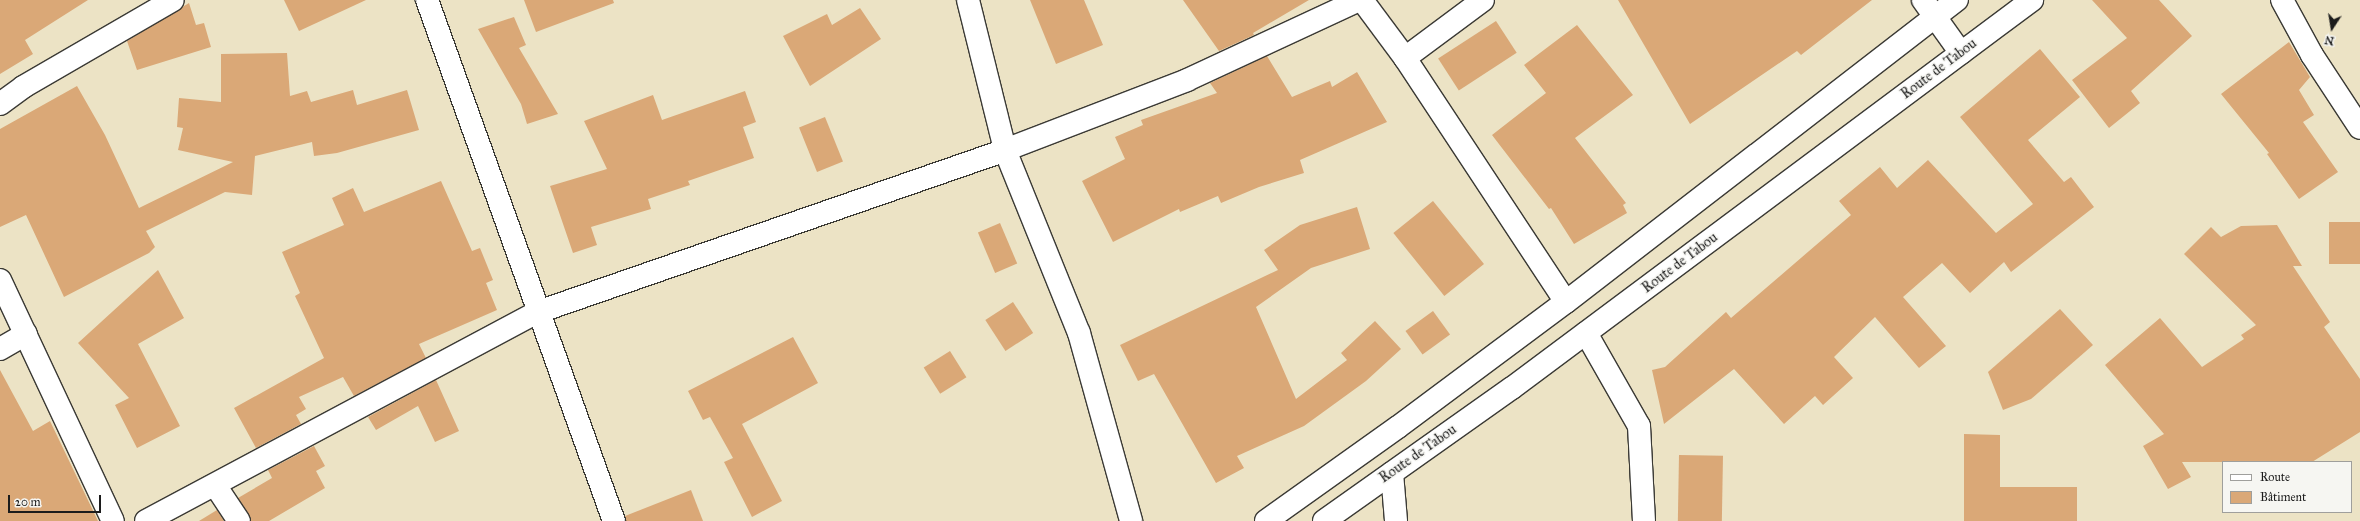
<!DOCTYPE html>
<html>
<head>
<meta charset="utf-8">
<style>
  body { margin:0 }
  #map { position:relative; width:2360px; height:521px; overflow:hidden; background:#ece3c5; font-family:"IM FELL Great Primer",serif }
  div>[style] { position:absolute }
  .building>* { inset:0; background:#daa877; transform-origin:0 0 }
  .roads { filter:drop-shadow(1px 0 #3b3a35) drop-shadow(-1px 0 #3b3a35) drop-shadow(0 1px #3b3a35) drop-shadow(0 -1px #3b3a35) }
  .minor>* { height:22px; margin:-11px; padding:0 11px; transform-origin:11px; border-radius:11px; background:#fff }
  .major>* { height:22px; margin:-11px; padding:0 11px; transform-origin:11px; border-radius:11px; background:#fff }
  span { translate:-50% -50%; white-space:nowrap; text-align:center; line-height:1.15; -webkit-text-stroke:3px #f6f6f2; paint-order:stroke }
  .street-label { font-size:14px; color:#1c1c1c }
  .legend { position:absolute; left:2222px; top:461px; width:130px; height:52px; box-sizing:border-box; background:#f6f6f2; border:1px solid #9f9f9c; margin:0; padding:5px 7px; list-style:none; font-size:12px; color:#1c1c1c }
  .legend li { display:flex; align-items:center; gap:8px; height:20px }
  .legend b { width:20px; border:1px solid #9f9f9c }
  .north { position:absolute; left:2312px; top:8px; width:40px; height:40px; -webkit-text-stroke:3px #f6f6f2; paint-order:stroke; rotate:192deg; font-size:11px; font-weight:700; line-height:16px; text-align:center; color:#1c1c1c }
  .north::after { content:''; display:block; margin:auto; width:14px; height:18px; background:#1c1c1c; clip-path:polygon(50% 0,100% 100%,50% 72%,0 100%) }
  .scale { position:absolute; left:8px; top:495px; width:93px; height:18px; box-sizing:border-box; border:2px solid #1c1c1c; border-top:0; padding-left:5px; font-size:12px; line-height:14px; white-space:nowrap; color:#1c1c1c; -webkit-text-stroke:3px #f6f6f2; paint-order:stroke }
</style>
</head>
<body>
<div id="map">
  <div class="building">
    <i style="clip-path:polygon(0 0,88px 0,25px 40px,33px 54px,0 74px)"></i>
    <i style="clip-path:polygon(284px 0,366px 0,299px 31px)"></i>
    <i style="clip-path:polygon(524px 0,613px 0,614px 3px,536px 32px)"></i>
    <i style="clip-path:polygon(1030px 0,1084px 0,1103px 45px,1056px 64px)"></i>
    <i style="clip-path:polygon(1183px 0,1309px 0,1253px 33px,1254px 35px,1219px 51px)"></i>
    <i style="clip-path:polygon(1618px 0,1872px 0,1801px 55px,1797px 51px,1690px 124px)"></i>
    <i style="clip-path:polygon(2092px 0,2159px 0,2192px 36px,2131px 91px,2140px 103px,2109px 128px,2072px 80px,2127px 38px)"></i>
    <i style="clip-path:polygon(189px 3px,196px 25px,204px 23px,211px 47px,137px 70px,127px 41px)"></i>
    <i style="clip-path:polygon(860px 8px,881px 39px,810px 86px,783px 36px,827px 14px,832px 25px)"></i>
    <i style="clip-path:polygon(514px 17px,526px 45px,519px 48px,558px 114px,527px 124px,521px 104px,478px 29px)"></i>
    <i style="left:1496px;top:21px;width:38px;height:69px;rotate:57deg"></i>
    <i style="clip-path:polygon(1577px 25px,1633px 95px,1575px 138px,1626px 203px,1623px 205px,1627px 213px,1574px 244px,1551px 208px,1549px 209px,1492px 135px,1546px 93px,1524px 65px)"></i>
    <i style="clip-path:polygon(2289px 42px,2310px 77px,2299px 90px,2314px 115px,2303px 122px,2338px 172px,2299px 199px,2267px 154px,2269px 153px,2221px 94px)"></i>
    <i style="clip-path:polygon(2040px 49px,2080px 97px,2028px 140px,2064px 182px,2071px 177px,2094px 207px,2011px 272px,2004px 262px,1970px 293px,1942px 263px,1903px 297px,1946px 346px,1919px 368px,1875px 317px,1834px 357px,1853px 378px,1823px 405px,1815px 396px,1784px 424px,1734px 369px,1664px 424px,1652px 370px,1665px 367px,1726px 312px,1731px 318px,1851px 215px,1839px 201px,1880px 167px,1897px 188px,1928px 160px,1996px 233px,2033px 204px,1960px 117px)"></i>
    <i style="clip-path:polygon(287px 53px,290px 96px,307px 91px,311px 102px,353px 90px,357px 105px,407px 90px,419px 130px,337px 153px,314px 156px,312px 142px,255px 156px,252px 195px,225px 192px,146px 231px,155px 247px,149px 253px,64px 297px,26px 215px,0 227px,0 129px,77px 86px,105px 135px,139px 208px,233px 162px,178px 150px,183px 128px,177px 127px,179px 98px,221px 102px,221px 54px)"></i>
    <i style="clip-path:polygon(1267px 56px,1292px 97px,1330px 81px,1332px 87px,1357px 72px,1387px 122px,1300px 160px,1304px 173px,1259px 187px,1221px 203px,1218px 196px,1180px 212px,1179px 209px,1113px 242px,1082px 181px,1125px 159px,1115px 137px,1143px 125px,1141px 120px,1217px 93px,1210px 83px)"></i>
    <i style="clip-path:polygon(745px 91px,756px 122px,743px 127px,754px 158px,688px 181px,690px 185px,648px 199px,651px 209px,591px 227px,597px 245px,573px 253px,550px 186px,607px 169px,584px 121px,653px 95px,662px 120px)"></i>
    <i style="left:825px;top:117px;width:48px;height:28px;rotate:68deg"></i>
    <i style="clip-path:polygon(441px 181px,472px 251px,480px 248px,493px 280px,486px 283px,497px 310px,419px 344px,426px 358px,354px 396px,343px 377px,299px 397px,306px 409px,296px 415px,301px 424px,256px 448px,234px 408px,324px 358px,295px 296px,300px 293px,282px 252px,344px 225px,332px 198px,353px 188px,364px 212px)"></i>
    <i style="left:1433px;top:201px;width:81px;height:51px;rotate:51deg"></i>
    <i style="clip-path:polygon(1357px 207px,1370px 249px,1311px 268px,1256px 307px,1296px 399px,1347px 360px,1341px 353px,1375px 321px,1401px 349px,1366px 381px,1304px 426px,1237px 456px,1244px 468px,1216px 483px,1154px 374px,1138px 381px,1120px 345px,1278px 270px,1264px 250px,1300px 225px)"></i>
    <i style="left:2360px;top:222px;width:42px;height:31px;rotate:90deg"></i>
    <i style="left:1000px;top:223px;width:44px;height:24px;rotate:67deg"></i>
    <i style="clip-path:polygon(2277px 225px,2302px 266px,2293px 266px,2330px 322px,2324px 327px,2360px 379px,2360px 432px,2312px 462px,2182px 462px,2191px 477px,2168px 489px,2143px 446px,2164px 434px,2105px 365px,2160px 318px,2202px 367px,2244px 339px,2241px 335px,2256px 325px,2184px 254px,2211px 227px,2221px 237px,2241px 226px)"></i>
    <i style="clip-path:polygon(158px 270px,184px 318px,138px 344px,180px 426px,137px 448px,115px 405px,129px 398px,78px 343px)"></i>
    <i style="left:1013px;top:302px;width:37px;height:33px;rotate:57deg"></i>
    <i style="clip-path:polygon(2060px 309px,2093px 345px,2031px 399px,2003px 410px,1988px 372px)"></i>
    <i style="left:1433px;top:311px;width:29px;height:34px;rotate:54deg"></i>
    <i style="clip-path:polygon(793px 337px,818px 383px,742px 424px,782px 501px,752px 517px,724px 462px,733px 458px,710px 417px,703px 420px,688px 391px)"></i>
    <i style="left:950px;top:351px;width:31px;height:31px;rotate:58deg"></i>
    <i style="clip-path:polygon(0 370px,33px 431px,50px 421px,98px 521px,0 521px)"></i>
    <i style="clip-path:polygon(436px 380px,459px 431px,435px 442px,418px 406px,376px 430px,368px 417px)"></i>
    <i style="clip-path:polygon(1964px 434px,2000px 435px,2000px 487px,2077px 487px,2077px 521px,1964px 521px)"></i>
    <i style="clip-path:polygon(314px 446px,325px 466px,316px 471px,325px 488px,269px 521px,251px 521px,238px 498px,272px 478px,268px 470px)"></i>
    <i style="left:1679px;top:455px;width:44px;height:66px;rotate:1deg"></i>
    <i style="clip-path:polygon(691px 490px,703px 521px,626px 521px,625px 516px)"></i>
    <i style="clip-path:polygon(217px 510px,224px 521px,199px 521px)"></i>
  </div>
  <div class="roads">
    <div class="minor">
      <i style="left:427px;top:0;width:554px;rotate:70.26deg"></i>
      <i style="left:968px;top:0;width:154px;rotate:76.1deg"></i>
      <i style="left:1005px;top:150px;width:197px;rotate:68deg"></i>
      <i style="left:1079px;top:333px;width:195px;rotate:74.5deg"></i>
      <i style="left:1362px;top:0;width:72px;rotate:53.4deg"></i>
      <i style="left:1405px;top:58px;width:292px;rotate:56.6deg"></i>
      <i style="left:1923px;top:0;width:65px;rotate:54.4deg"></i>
      <i style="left:2282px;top:0;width:63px;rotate:61.4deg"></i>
      <i style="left:2312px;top:55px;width:87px;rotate:56.7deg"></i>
      <i style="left:1405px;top:58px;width:97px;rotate:-36.6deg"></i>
      <i style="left:0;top:104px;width:29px;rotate:-36deg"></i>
      <i style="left:23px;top:87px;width:173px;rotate:-30.1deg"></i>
      <i style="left:0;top:280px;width:266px;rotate:64.9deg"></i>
      <i style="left:1586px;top:333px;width:107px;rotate:60.3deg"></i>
      <i style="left:1639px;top:426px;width:95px;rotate:87deg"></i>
      <i style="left:0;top:349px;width:30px;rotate:-30deg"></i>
      <i style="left:1392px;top:473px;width:48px;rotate:85.2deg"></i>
      <i style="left:215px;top:485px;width:43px;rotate:56.3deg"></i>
      <i style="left:146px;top:521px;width:444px;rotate:-28.1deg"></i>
      <i style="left:538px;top:312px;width:494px;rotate:-19.1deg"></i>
      <i style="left:1005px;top:150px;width:195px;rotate:-21deg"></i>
      <i style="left:1187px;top:80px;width:190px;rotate:-24.9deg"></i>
    </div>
    <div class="major">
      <i style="left:1266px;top:521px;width:162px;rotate:-35.5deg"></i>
      <i style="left:1398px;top:427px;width:209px;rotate:-36.7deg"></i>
      <i style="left:1566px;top:302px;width:494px;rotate:-37.7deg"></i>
      <i style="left:1324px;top:521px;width:230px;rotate:-35.3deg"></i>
      <i style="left:1512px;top:388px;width:649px;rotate:-36.73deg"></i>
    </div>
  </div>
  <div class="street-label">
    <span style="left:1939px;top:69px;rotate:-37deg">Route de Tabou</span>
    <span style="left:1680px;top:263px;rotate:-37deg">Route de Tabou</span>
    <span style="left:1418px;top:454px;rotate:-35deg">Route de Tabou</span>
  </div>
  <ul class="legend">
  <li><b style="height:5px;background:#fff"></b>Route</li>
  <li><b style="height:11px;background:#daa877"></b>Bâtiment</li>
  </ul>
  <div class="north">N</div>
  <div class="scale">20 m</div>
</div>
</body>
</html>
